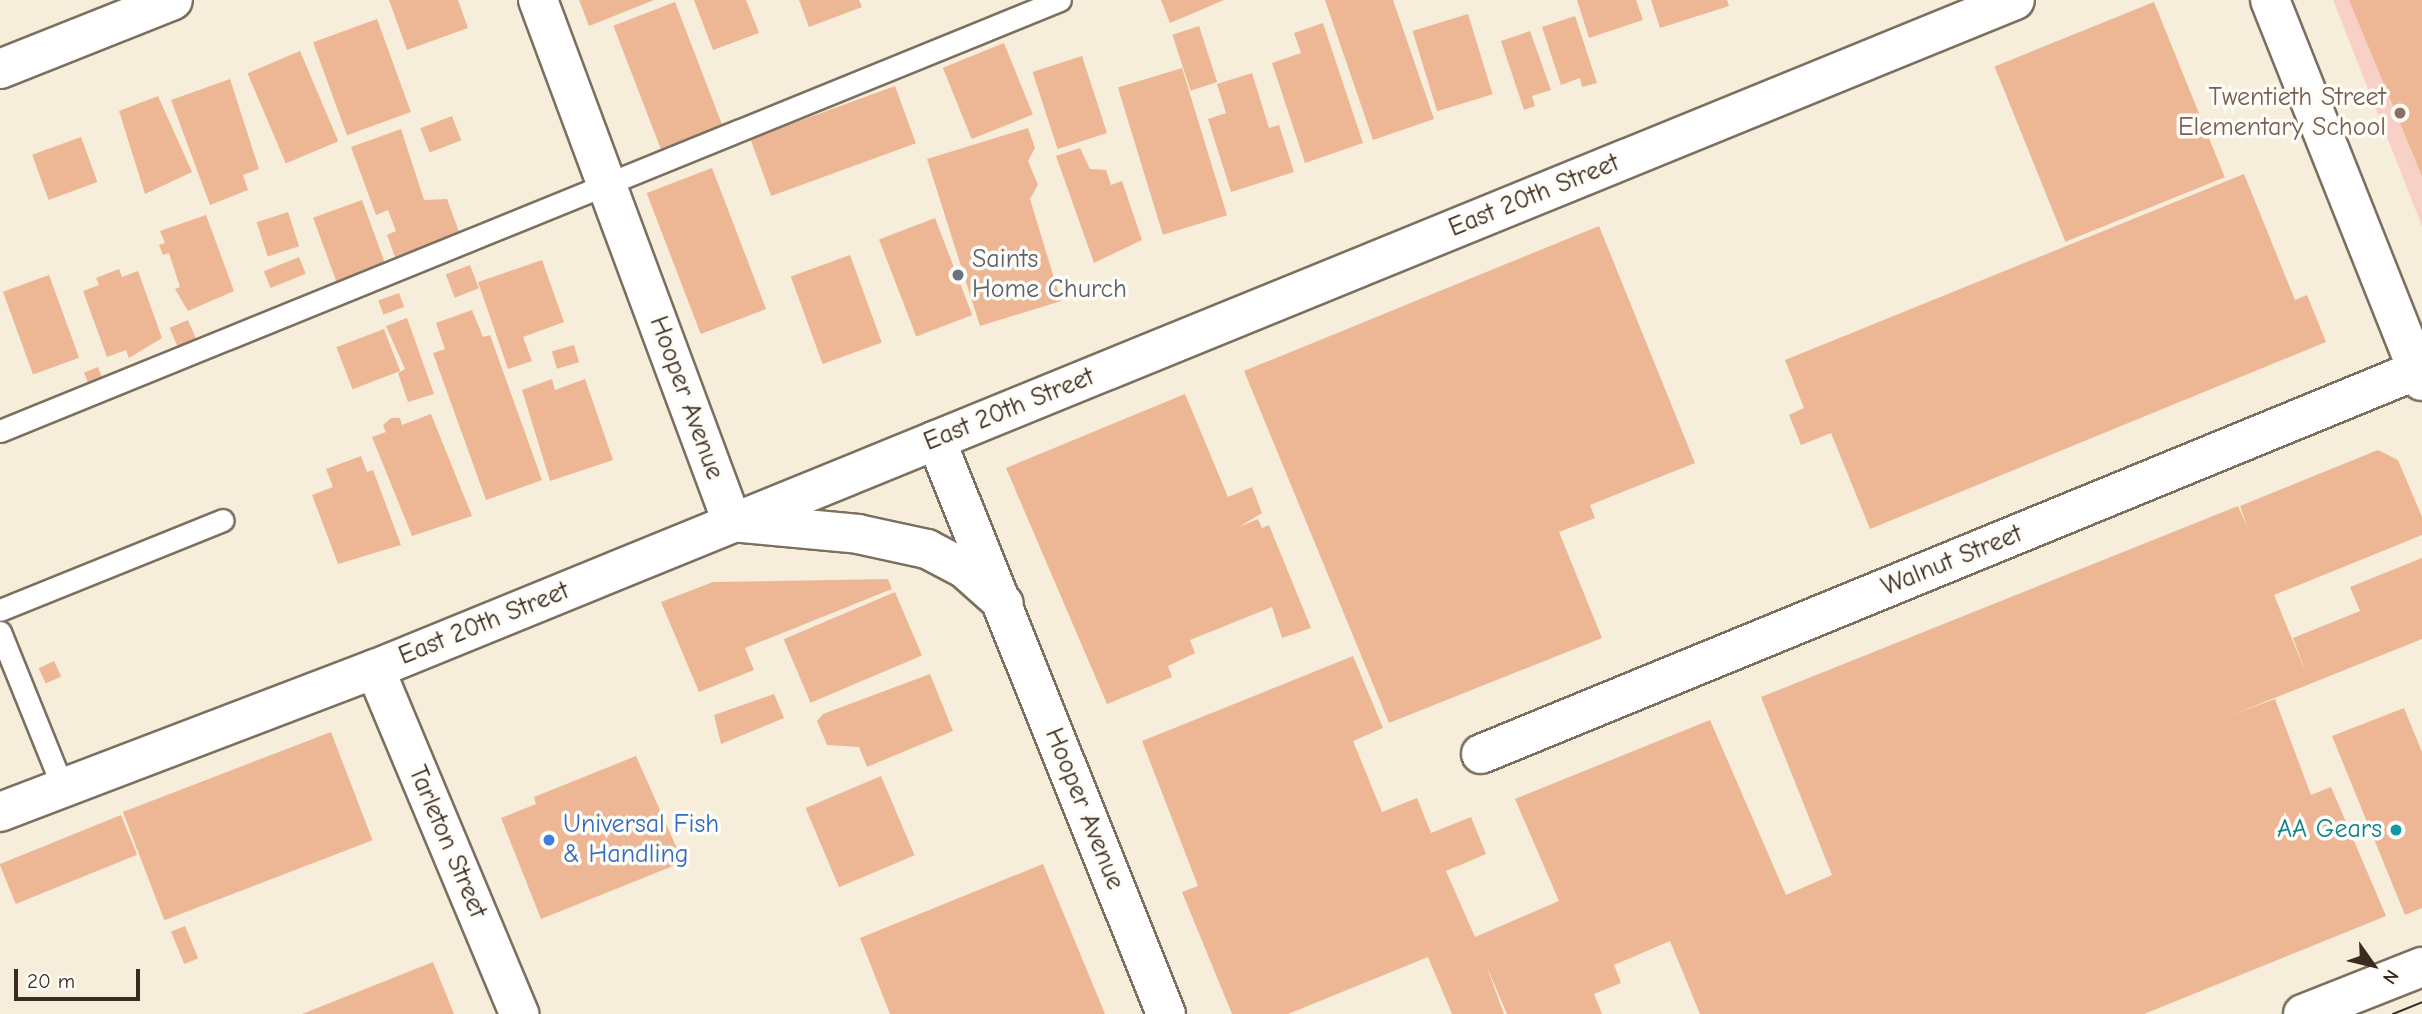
<!DOCTYPE html>
<html>
<head>
<meta charset="utf-8">
<style>
  body { margin:0 }
  #map { position:relative; width:2422px; height:1014px; overflow:hidden; background:#f6eedb; font-family:"Comic Neue",sans-serif }
  div>[style] { position:absolute }
  .built>* { inset:0; background:#f7d1c6 }
  .building>* { inset:0; background:#edb795; transform-origin:0 0 }
  .roads { filter:drop-shadow(2px 0 #7c6f60) drop-shadow(-2px 0 #7c6f60) drop-shadow(0 2px #7c6f60) drop-shadow(0 -2px #7c6f60) }
  .lane>* { height:21px; margin:-10.5px; padding:0 10.5px; transform-origin:10.5px; border-radius:10.5px; background:#fff }
  .street>* { height:38px; margin:-19px; padding:0 19px; transform-origin:19px; border-radius:19px; background:#fff }
  .secondary>* { height:38px; margin:-19px; padding:0 19px; transform-origin:19px; border-radius:19px; background:#fff }
  .primary>* { height:38px; margin:-19px; padding:0 19px; transform-origin:19px; border-radius:19px; background:#fff }
  .tram>* { height:2px; margin:-1px; padding:0 1px; transform-origin:1px; border-radius:1px; background:#3b2a1e }
  .dots>* { width:19px; height:19px; translate:-50% -50%; box-sizing:border-box; border:4px solid #fdfcf7; border-radius:50% }
  span { translate:-50% -50%; white-space:nowrap; text-align:center; line-height:1.15; -webkit-text-stroke:7px #fdfcf7; paint-order:stroke }
  .education-label { font-size:26px; color:#785e54 }
  .right { translate:-100% -50%; text-align:right }
  .street-label { font-size:26px; color:#3b2a1e }
  .worship-label { font-size:26px; color:#5b616d }
  .left { translate:0 -50%; text-align:left }
  .shop-label { font-size:26px; color:#366cbe }
  .culture-label { font-size:26px; color:#0d838f }
  .north { position:absolute; left:2338px; top:930px; width:70px; height:70px; -webkit-text-stroke:5px #fdfcf7; paint-order:stroke; rotate:124deg; font-size:19px; font-weight:700; line-height:28px; text-align:center; color:#3b2a1e }
  .north::after { content:''; display:block; margin:auto; width:24px; height:32px; background:#3b2a1e; clip-path:polygon(50% 0,100% 100%,50% 72%,0 100%) }
  .scale { position:absolute; left:14px; top:969px; width:126px; height:32px; box-sizing:border-box; border:4px solid #3b2a1e; border-top:0; padding-left:9px; font-size:21px; line-height:24px; white-space:nowrap; color:#3b2a1e; -webkit-text-stroke:5px #fdfcf7; paint-order:stroke }
</style>
</head>
<body>
<div id="map">
  <div class="built">
    <i style="clip-path:polygon(2333px 0,2422px 0,2422px 226px)"></i>
  </div>
  <div class="building">
    <i style="clip-path:polygon(389px 0,458px 0,468px 28px,407px 50px)"></i>
    <i style="clip-path:polygon(579px 0,654px 0,589px 26px)"></i>
    <i style="clip-path:polygon(694px 0,746px 0,759px 33px,713px 50px)"></i>
    <i style="clip-path:polygon(799px 0,859px 0,862px 7px,809px 27px)"></i>
    <i style="clip-path:polygon(1161px 0,1224px 0,1170px 23px)"></i>
    <i style="clip-path:polygon(1325px 0,1393px 0,1434px 119px,1373px 140px)"></i>
    <i style="clip-path:polygon(1577px 0,1636px 0,1643px 20px,1589px 38px)"></i>
    <i style="clip-path:polygon(1651px 0,1727px 0,1729px 6px,1660px 28px)"></i>
    <i style="clip-path:polygon(2349px 0,2422px 0,2422px 176px)"></i>
    <i style="left:675px;top:2px;width:136px;height:66px;rotate:69deg"></i>
    <i style="left:2154px;top:2px;width:189px;height:172px;rotate:68deg"></i>
    <i style="left:1468px;top:14px;width:84px;height:58px;rotate:73deg"></i>
    <i style="clip-path:polygon(1575px 16px,1597px 83px,1582px 87px,1580px 78px,1561px 85px,1542px 27px)"></i>
    <i style="left:377px;top:19px;width:99px;height:68px;rotate:70deg"></i>
    <i style="clip-path:polygon(1323px 23px,1363px 143px,1305px 163px,1272px 63px,1301px 53px,1294px 33px)"></i>
    <i style="left:1199px;top:26px;width:59px;height:28px;rotate:72deg"></i>
    <i style="clip-path:polygon(1530px 31px,1551px 90px,1532px 96px,1535px 106px,1524px 110px,1501px 41px)"></i>
    <i style="left:1004px;top:43px;width:77px;height:66px;rotate:68deg"></i>
    <i style="left:300px;top:51px;width:98px;height:57px;rotate:67deg"></i>
    <i style="left:1082px;top:56px;width:81px;height:52px;rotate:72deg"></i>
    <i style="left:1182px;top:68px;width:154px;height:67px;rotate:73deg"></i>
    <i style="clip-path:polygon(1252px 73px,1269px 128px,1279px 125px,1294px 172px,1231px 192px,1208px 119px,1226px 113px,1217px 84px)"></i>
    <i style="clip-path:polygon(230px 79px,259px 169px,243px 175px,248px 190px,210px 205px,171px 100px)"></i>
    <i style="left:895px;top:86px;width:61px;height:154px;rotate:70deg"></i>
    <i style="clip-path:polygon(158px 96px,192px 172px,145px 194px,119px 111px)"></i>
    <i style="left:452px;top:116px;width:26px;height:34px;rotate:69deg"></i>
    <i style="clip-path:polygon(1028px 128px,1035px 148px,1028px 161px,1038px 185px,1030px 199px,1061px 301px,980px 326px,927px 159px)"></i>
    <i style="clip-path:polygon(401px 129px,424px 200px,447px 199px,459px 232px,395px 257px,387px 235px,396px 231px,388px 210px,376px 215px,351px 147px)"></i>
    <i style="left:81px;top:137px;width:48px;height:52px;rotate:70deg"></i>
    <i style="clip-path:polygon(1080px 148px,1090px 169px,1106px 170px,1111px 185px,1122px 181px,1142px 240px,1094px 263px,1056px 156px)"></i>
    <i style="left:712px;top:168px;width:151px;height:70px;rotate:69deg"></i>
    <i style="clip-path:polygon(2244px 174px,2295px 300px,2307px 295px,2326px 342px,1870px 529px,1831px 433px,1801px 445px,1789px 415px,1804px 408px,1785px 360px)"></i>
    <i style="left:362px;top:200px;width:68px;height:52px;rotate:70deg"></i>
    <i style="left:288px;top:212px;width:36px;height:33px;rotate:72deg"></i>
    <i style="clip-path:polygon(206px 215px,234px 291px,188px 311px,175px 289px,180px 287px,169px 253px,163px 255px,159px 245px,165px 243px,160px 231px)"></i>
    <i style="left:935px;top:218px;width:104px;height:60px;rotate:69deg"></i>
    <i style="clip-path:polygon(1599px 226px,1695px 463px,1590px 505px,1595px 518px,1559px 532px,1602px 638px,1389px 723px,1244px 371px)"></i>
    <i style="left:850px;top:255px;width:93px;height:63px;rotate:70deg"></i>
    <i style="left:299px;top:257px;width:18px;height:38px;rotate:68deg"></i>
    <i style="clip-path:polygon(542px 260px,564px 322px,523px 337px,532px 361px,508px 369px,478px 282px)"></i>
    <i style="left:470px;top:265px;width:25px;height:26px;rotate:69deg"></i>
    <i style="clip-path:polygon(119px 269px,122px 277px,138px 271px,162px 338px,129px 358px,126px 350px,107px 357px,83px 291px,99px 285px,96px 278px)"></i>
    <i style="left:49px;top:275px;width:88px;height:49px;rotate:70deg"></i>
    <i style="left:399px;top:293px;width:15px;height:22px;rotate:70deg"></i>
    <i style="clip-path:polygon(472px 310px,483px 337px,490px 335px,542px 480px,486px 500px,433px 353px,445px 349px,436px 323px)"></i>
    <i style="clip-path:polygon(407px 318px,434px 394px,408px 402px,398px 373px,405px 369px,386px 326px)"></i>
    <i style="left:188px;top:320px;width:21px;height:20px;rotate:67deg"></i>
    <i style="left:384px;top:329px;width:45px;height:51px;rotate:69deg"></i>
    <i style="left:574px;top:345px;width:18px;height:23px;rotate:74deg"></i>
    <i style="left:98px;top:367px;width:14px;height:15px;rotate:69deg"></i>
    <i style="clip-path:polygon(552px 379px,555px 390px,585px 379px,613px 460px,550px 481px,522px 390px)"></i>
    <i style="clip-path:polygon(1185px 394px,1228px 497px,1252px 487px,1262px 513px,1239px 527px,1258px 519px,1262px 528px,1269px 525px,1311px 628px,1282px 638px,1272px 607px,1190px 640px,1195px 653px,1168px 666px,1172px 677px,1107px 704px,1006px 468px)"></i>
    <i style="clip-path:polygon(431px 414px,472px 516px,412px 536px,372px 437px,386px 432px,383px 425px,391px 418px,400px 418px,402px 425px)"></i>
    <i style="clip-path:polygon(2378px 450px,2398px 460px,2422px 517px,2422px 535px,2274px 595px,2306px 673px,2293px 638px,2360px 611px,2350px 587px,2422px 558px,2422px 639px,2232px 715px,2275px 699px,2311px 795px,2331px 787px,2386px 916px,2144px 1014px,1700px 1014px,1670px 941px,1614px 965px,1621px 983px,1594px 994px,1602px 1014px,1507px 1014px,1486px 965px,1504px 1014px,1452px 1014px,1428px 957px,1288px 1014px,1232px 1014px,1182px 892px,1198px 886px,1142px 741px,1353px 656px,1383px 728px,1353px 741px,1382px 812px,1417px 798px,1431px 833px,1471px 817px,1486px 854px,1446px 871px,1475px 937px,1559px 901px,1515px 799px,1710px 720px,1786px 895px,1832px 875px,1761px 697px,2238px 506px,2248px 528px,2240px 506px)"></i>
    <i style="clip-path:polygon(361px 456px,367px 472px,373px 470px,401px 545px,338px 564px,312px 495px,333px 487px,326px 469px)"></i>
    <i style="clip-path:polygon(888px 579px,892px 589px,745px 648px,754px 670px,699px 692px,661px 602px,713px 582px)"></i>
    <i style="left:895px;top:592px;width:69px;height:121px;rotate:67deg"></i>
    <i style="left:54px;top:661px;width:17px;height:17px;rotate:65deg"></i>
    <i style="clip-path:polygon(930px 674px,953px 731px,867px 767px,859px 747px,827px 745px,817px 721px,823px 714px)"></i>
    <i style="clip-path:polygon(774px 694px,784px 718px,721px 744px,714px 715px)"></i>
    <i style="clip-path:polygon(2404px 708px,2422px 752px,2422px 908px,2405px 915px,2332px 736px)"></i>
    <i style="left:331px;top:732px;width:116px;height:223px;rotate:69deg"></i>
    <i style="clip-path:polygon(636px 756px,683px 862px,541px 919px,501px 818px,536px 804px,534px 797px)"></i>
    <i style="left:881px;top:776px;width:86px;height:82px;rotate:67deg"></i>
    <i style="left:121px;top:815px;width:43px;height:131px;rotate:68deg"></i>
    <i style="clip-path:polygon(1043px 864px,1105px 1014px,890px 1014px,860px 938px)"></i>
    <i style="left:185px;top:926px;width:35px;height:15px;rotate:68deg"></i>
    <i style="clip-path:polygon(433px 962px,454px 1014px,302px 1014px)"></i>
  </div>
  <div class="roads">
    <div class="lane">
      <i style="left:0;top:431px;width:1144px;rotate:-22.13deg"></i>
      <i style="left:0;top:610px;width:240px;rotate:-22deg"></i>
      <i style="left:0;top:632px;width:168px;rotate:68deg"></i>
    </div>
    <div class="street">
      <i style="left:2270px;top:0;width:410px;rotate:68.3deg"></i>
      <i style="left:0;top:69px;width:186px;rotate:-21.7deg"></i>
      <i style="left:375px;top:669px;width:374px;rotate:67.3deg"></i>
      <i style="left:1481px;top:754px;width:1017px;rotate:-22.3deg"></i>
      <i style="left:0;top:812px;width:401px;rotate:-20.9deg"></i>
      <i style="left:375px;top:669px;width:1771px;rotate:-22.19deg"></i>
    </div>
    <div class="secondary">
      <i style="left:538px;top:0;width:557px;rotate:69.61deg"></i>
      <i style="left:732px;top:522px;width:127px;rotate:5.4deg"></i>
      <i style="left:858px;top:534px;width:71px;rotate:12.3deg"></i>
      <i style="left:927px;top:549px;width:43px;rotate:27.8deg"></i>
      <i style="left:965px;top:569px;width:52px;rotate:41.9deg"></i>
      <i style="left:936px;top:440px;width:618px;rotate:68.16deg"></i>
    </div>
    <div class="primary">
      <i style="left:2303px;top:1014px;width:128px;rotate:-21.6deg"></i>
    </div>
  </div>
  <div class="tram">
    <i style="left:2393px;top:1014px;width:31px;rotate:-22deg"></i>
  </div>
  <div class="dots">
    <i style="left:2400px;top:113px;background:#8d6e63"></i>
    <i style="left:958px;top:275px;background:#6b7280"></i>
    <i style="left:2396px;top:830px;background:#0f9aa8"></i>
    <i style="left:549px;top:840px;background:#3f7fe0"></i>
  </div>
  <div class="education-label">
    <span class="right" style="left:2386px;top:113px">Twentieth Street<br>Elementary School</span>
  </div>
  <div class="street-label">
    <span style="left:1534px;top:196px;rotate:-22deg">East 20th Street</span>
    <span style="left:686px;top:398px;rotate:70deg">Hooper Avenue</span>
    <span style="left:1009px;top:410px;rotate:-22deg">East 20th Street</span>
    <span style="left:1952px;top:561px;rotate:-22deg">Walnut Street</span>
    <span style="left:484px;top:624px;rotate:-22deg">East 20th Street</span>
    <span style="left:1084px;top:809px;rotate:68deg">Hooper Avenue</span>
    <span style="left:447px;top:842px;rotate:67deg">Tarleton Street</span>
  </div>
  <div class="worship-label">
    <span class="left" style="left:972px;top:275px">Saints<br>Home Church</span>
  </div>
  <div class="shop-label">
    <span class="left" style="left:563px;top:840px">Universal Fish<br>&amp; Handling</span>
  </div>
  <div class="culture-label">
    <span class="right" style="left:2382px;top:830px">AA Gears</span>
  </div>
  <div class="north">N</div>
  <div class="scale">20 m</div>
</div>
</body>
</html>
